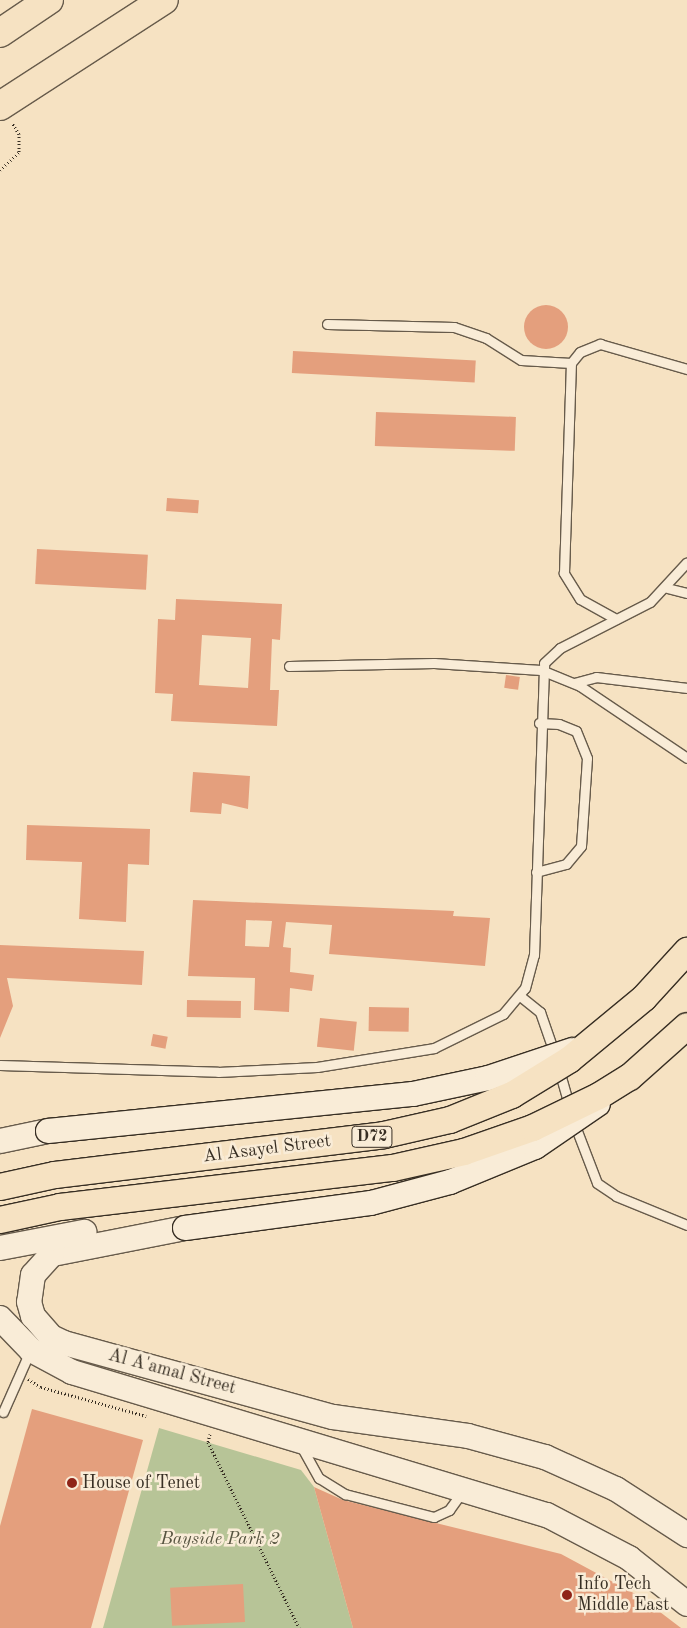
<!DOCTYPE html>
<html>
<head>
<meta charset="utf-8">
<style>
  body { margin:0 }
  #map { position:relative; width:687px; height:1628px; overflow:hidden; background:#f6e2c2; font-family:"Old Standard TT",serif }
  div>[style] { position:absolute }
  .green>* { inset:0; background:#b7c497 }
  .building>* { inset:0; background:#e49f7d; transform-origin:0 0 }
  .round { border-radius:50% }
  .path>* { height:3px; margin-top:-1.5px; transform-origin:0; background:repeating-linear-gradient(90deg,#372e23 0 1px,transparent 0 3.5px) }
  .roads { filter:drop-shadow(1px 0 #675b4b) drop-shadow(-1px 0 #675b4b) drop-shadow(0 1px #675b4b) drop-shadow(0 -1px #675b4b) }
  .lane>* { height:9px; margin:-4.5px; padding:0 4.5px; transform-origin:4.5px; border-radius:4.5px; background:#f9ecd7 }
  .secondary>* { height:24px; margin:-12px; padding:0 12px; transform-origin:12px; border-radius:12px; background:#f9ecd7 }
  .highway>* { height:28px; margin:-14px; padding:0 14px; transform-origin:14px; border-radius:14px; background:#f6e2c2 }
  .bridges { filter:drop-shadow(1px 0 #372e23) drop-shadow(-1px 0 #372e23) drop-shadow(0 1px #372e23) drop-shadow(0 -1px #372e23) }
  .secondary-bridge>* { height:24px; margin:-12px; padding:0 12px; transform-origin:12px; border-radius:12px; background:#f9ecd7 }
  .primary-bridge>* { height:26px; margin:-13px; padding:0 13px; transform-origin:13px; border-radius:13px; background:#f6e2c2 }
  .dots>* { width:14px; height:14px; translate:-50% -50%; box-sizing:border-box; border:2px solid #f9ecd7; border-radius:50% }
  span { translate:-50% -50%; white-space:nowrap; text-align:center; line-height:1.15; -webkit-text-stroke:5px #f9ecd7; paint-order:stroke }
  .shield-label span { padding:1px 4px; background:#f9ecd7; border:1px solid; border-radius:4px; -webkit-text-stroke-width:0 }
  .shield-label { font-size:16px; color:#372e23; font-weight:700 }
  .street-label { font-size:18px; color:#372e23 }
  .poi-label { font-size:18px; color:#372e23 }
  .left { translate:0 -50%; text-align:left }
  .park-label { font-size:18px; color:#575440; font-style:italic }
</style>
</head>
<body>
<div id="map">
  <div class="green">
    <i style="clip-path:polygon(159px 1428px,301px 1470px,314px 1487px,353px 1628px,103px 1628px)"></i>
  </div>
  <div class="building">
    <i class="round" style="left:524px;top:305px;width:44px;height:44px"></i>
    <i style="left:293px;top:351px;width:183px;height:22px;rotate:3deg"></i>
    <i style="left:376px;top:412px;width:140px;height:34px;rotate:2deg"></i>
    <i style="left:167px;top:498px;width:32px;height:13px;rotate:4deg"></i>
    <i style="left:37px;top:549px;width:111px;height:35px;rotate:3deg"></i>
    <i style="clip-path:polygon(evenodd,176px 599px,282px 604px,280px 640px,272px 639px,270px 690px,279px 690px,277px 726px,171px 721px,173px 694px,155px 693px,158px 619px,175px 620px,176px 599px,202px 635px,251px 638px,248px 688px,199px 685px,202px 635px)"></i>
    <i style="left:506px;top:675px;width:14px;height:13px;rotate:8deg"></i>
    <i style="clip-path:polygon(193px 772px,250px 776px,248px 809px,222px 803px,221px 814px,190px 812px)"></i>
    <i style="clip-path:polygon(27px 825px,150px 829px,149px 865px,128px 864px,126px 922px,79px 919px,82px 862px,26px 860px)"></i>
    <i style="clip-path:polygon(evenodd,193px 900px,454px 911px,453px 916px,490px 918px,485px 966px,329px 954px,332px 925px,286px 922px,283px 947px,291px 948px,290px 972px,314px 975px,312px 991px,290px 988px,289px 1012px,254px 1010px,255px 978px,188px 976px,193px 900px,246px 920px,272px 921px,269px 947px,245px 946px,246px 920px)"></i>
    <i style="clip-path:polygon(0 945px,144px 951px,142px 985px,7px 978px,13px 1006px,0 1038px)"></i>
    <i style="left:187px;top:1000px;width:54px;height:17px;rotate:1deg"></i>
    <i style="left:369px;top:1007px;width:40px;height:24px;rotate:1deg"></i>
    <i style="left:320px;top:1018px;width:37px;height:29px;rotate:6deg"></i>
    <i style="left:153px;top:1034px;width:15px;height:12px;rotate:11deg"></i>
    <i style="clip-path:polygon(32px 1409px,143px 1440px,91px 1628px,0 1628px,0 1526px)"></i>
    <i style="clip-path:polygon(314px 1487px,343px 1500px,561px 1554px,639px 1596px,681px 1628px,353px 1628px)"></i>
    <i style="left:243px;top:1584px;width:38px;height:73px;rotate:87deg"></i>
  </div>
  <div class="path">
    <i style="left:0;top:170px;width:26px;rotate:-43deg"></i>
    <i style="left:19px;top:152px;width:18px;rotate:-90deg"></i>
    <i style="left:19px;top:134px;width:13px;rotate:-122deg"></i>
    <i style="left:28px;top:1379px;width:15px;rotate:32deg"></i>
    <i style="left:41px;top:1387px;width:109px;rotate:15.4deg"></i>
    <i style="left:210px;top:1434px;width:8px;rotate:104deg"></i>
    <i style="left:208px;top:1442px;width:207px;rotate:63.9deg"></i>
  </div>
  <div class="roads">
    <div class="lane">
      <i style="left:327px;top:324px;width:127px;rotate:1.4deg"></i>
      <i style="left:454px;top:327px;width:34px;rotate:19deg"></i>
      <i style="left:486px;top:338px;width:41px;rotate:32.2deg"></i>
      <i style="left:521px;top:360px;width:50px;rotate:3.4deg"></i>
      <i style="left:667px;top:588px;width:21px;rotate:14deg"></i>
      <i style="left:616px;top:619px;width:41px;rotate:-150.9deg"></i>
      <i style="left:580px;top:599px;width:31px;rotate:-122deg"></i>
      <i style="left:564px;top:573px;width:210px;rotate:-88.1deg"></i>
      <i style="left:571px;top:363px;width:14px;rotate:-51deg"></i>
      <i style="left:580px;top:352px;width:22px;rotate:-22deg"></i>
      <i style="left:600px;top:344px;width:91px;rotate:16deg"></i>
      <i style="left:289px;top:666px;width:145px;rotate:-1.2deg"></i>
      <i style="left:434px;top:663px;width:107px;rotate:3.7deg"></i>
      <i style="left:541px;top:670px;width:42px;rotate:22.3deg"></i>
      <i style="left:580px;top:686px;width:129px;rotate:33.9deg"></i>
      <i style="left:574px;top:683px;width:23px;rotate:-15deg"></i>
      <i style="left:596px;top:677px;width:92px;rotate:6.9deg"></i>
      <i style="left:536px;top:872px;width:31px;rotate:-15deg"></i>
      <i style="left:566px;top:864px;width:23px;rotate:-50deg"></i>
      <i style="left:581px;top:846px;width:88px;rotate:-86.1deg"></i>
      <i style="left:587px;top:758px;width:29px;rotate:-112deg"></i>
      <i style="left:576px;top:731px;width:18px;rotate:-158deg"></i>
      <i style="left:559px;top:724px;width:20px;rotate:-177deg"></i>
      <i style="left:520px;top:996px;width:26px;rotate:39deg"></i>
      <i style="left:540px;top:1012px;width:46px;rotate:70.8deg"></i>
      <i style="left:0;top:1065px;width:218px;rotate:1.8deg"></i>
      <i style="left:218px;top:1072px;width:99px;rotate:-2.9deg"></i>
      <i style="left:317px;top:1067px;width:119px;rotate:-9.2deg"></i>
      <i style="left:434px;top:1048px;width:77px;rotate:-26.2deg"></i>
      <i style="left:503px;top:1014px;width:34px;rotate:-50deg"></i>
      <i style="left:525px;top:988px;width:34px;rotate:-75deg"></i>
      <i style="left:534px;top:955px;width:292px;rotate:-88deg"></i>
      <i style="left:544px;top:663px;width:22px;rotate:-43deg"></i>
      <i style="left:560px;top:648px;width:101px;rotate:-27.1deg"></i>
      <i style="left:650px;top:602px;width:54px;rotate:-47.2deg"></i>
      <i style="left:559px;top:1070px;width:40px;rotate:74deg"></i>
      <i style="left:574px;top:1123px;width:64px;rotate:69deg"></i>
      <i style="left:597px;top:1183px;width:23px;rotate:34deg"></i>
      <i style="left:616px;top:1196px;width:77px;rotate:22.2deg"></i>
      <i style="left:3px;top:1412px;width:67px;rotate:-66.1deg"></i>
      <i style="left:301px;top:1446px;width:37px;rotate:61deg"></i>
      <i style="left:319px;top:1478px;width:31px;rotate:32deg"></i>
      <i style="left:345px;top:1494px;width:92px;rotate:14.5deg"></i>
      <i style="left:434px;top:1517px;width:17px;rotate:-25deg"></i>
      <i style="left:449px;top:1510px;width:22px;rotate:-54deg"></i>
    </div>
    <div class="secondary">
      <i style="left:0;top:1141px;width:49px;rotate:-11.8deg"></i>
      <i style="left:185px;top:1228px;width:136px;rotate:168.9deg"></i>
      <i style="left:52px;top:1254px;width:28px;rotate:132deg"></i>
      <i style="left:33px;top:1275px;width:27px;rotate:98deg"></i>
      <i style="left:29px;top:1302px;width:15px;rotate:74deg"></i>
      <i style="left:33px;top:1316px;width:28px;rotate:49deg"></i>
      <i style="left:51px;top:1337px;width:14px;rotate:25deg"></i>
      <i style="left:64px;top:1343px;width:279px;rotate:15.4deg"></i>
      <i style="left:333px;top:1417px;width:136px;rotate:8deg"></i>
      <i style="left:468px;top:1436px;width:80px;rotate:15.3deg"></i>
      <i style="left:545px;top:1457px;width:78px;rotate:24.3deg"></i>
      <i style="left:616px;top:1489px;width:85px;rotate:32.9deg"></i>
      <i style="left:0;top:1248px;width:86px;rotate:-10.8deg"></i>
      <i style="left:0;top:1318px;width:45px;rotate:45.9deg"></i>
      <i style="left:31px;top:1350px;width:47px;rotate:28.2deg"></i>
      <i style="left:72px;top:1372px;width:496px;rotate:16.8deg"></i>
      <i style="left:547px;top:1515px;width:93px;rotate:27.7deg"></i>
      <i style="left:629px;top:1558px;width:74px;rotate:38.4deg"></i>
    </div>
    <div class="highway">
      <i style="left:0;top:33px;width:59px;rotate:-34deg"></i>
      <i style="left:0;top:106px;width:195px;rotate:-32.9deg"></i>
    </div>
  </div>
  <div class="bridges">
    <div class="secondary-bridge">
      <i style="left:48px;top:1131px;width:367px;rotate:-5.8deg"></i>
      <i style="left:413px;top:1094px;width:77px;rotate:-12deg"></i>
      <i style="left:488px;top:1078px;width:89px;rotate:-18.4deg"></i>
      <i style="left:185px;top:1228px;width:188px;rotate:-7.7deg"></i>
      <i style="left:371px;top:1203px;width:82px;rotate:-14.9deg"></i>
      <i style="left:450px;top:1182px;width:92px;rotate:-22.4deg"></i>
      <i style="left:535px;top:1147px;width:76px;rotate:-34.3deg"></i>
    </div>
    <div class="primary-bridge">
      <i style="left:0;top:1187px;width:56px;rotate:-12.3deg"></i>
      <i style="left:55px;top:1175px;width:331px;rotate:-6.9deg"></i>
      <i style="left:384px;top:1135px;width:68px;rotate:-12.8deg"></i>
      <i style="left:450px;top:1120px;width:67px;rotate:-22deg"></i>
      <i style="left:512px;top:1095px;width:67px;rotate:-31.6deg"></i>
      <i style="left:569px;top:1060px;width:97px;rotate:-39.6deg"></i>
      <i style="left:644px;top:998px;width:64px;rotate:-47.5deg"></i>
      <i style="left:0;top:1220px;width:61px;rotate:-12.2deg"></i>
      <i style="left:60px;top:1207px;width:335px;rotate:-6.7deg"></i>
      <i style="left:393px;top:1168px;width:73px;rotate:-12.7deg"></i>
      <i style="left:464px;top:1152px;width:73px;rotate:-19.2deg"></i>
      <i style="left:533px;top:1128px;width:73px;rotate:-25.9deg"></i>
      <i style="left:599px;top:1096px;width:36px;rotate:-32deg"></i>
      <i style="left:630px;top:1077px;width:76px;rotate:-41.8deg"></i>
    </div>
  </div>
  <div class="dots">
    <i style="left:72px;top:1483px;background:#8f2418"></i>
    <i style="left:567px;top:1595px;background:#8f2418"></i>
  </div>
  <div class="shield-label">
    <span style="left:372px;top:1137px">D72</span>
  </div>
  <div class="street-label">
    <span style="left:267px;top:1149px;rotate:-7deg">Al Asayel Street</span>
    <span style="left:172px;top:1372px;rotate:15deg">Al A'amal Street</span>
  </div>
  <div class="poi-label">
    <span class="left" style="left:82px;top:1483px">House of Tenet</span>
    <span class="left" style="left:577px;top:1595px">Info Tech<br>Middle East</span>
  </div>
  <div class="park-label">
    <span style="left:220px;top:1539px">Bayside Park 2</span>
  </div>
</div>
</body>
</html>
